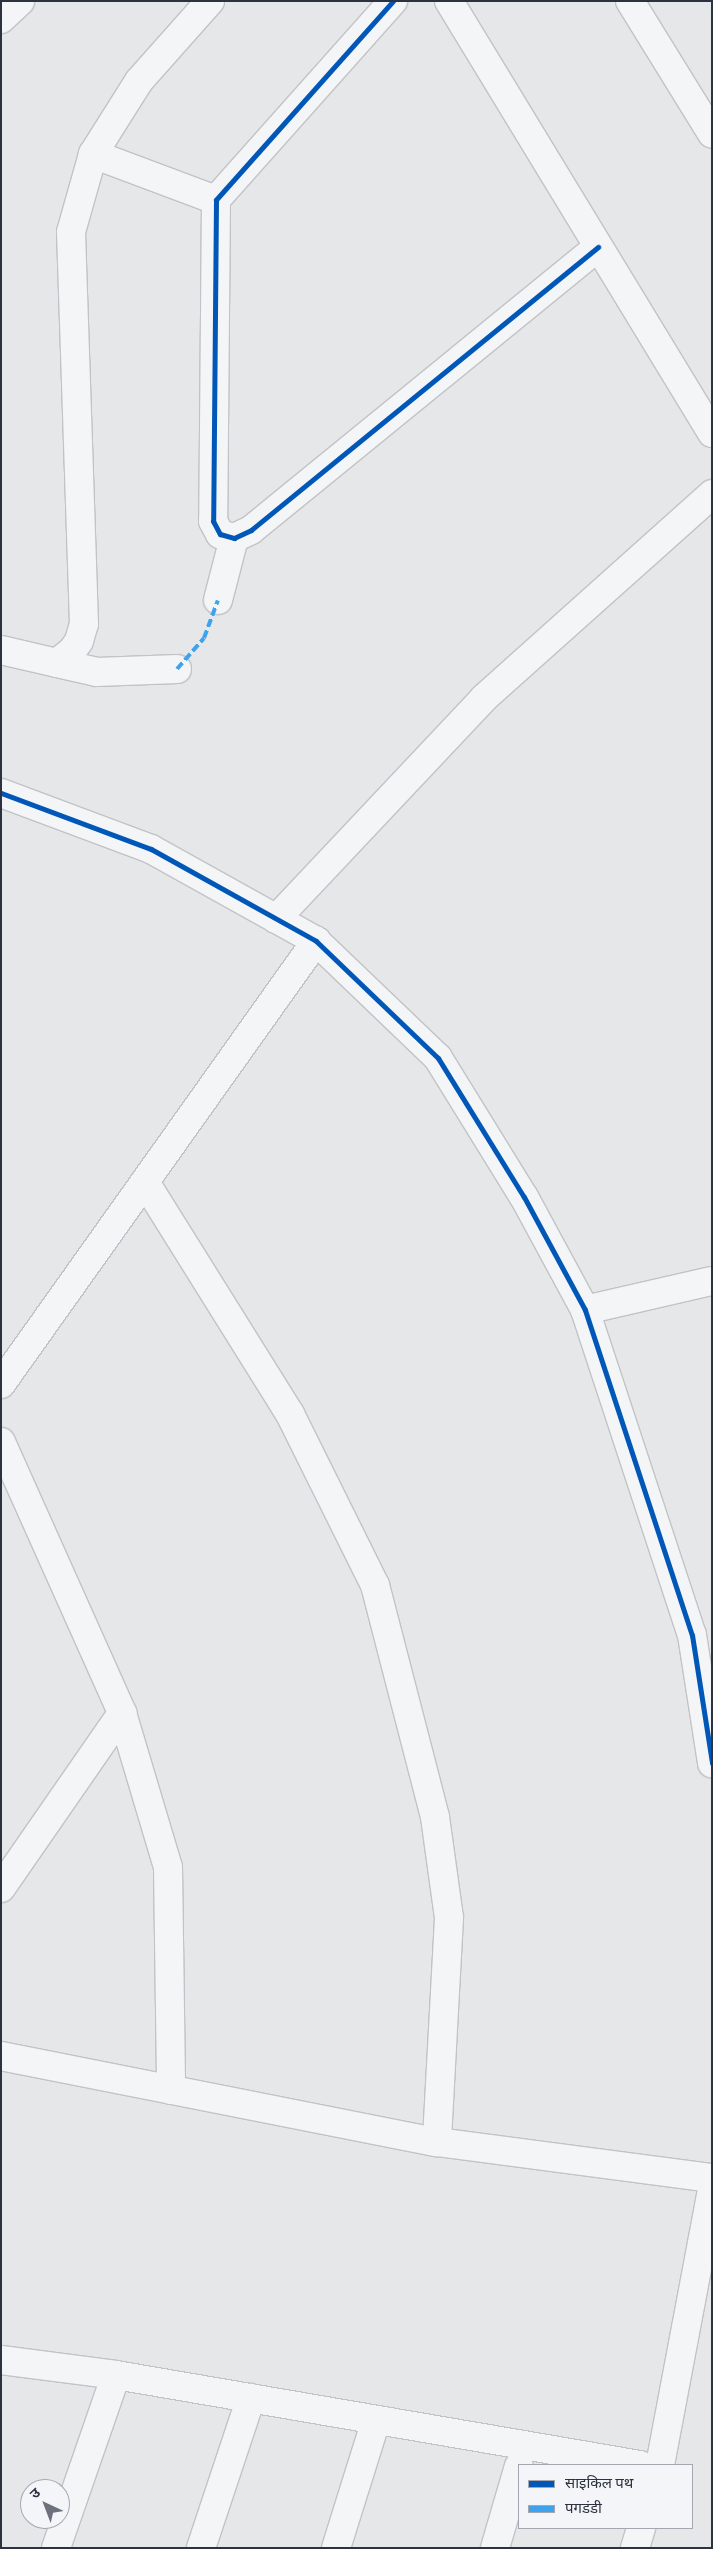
<!DOCTYPE html>
<html>
<head>
<meta charset="utf-8">
<style>
  body { margin:0 }
  #map { position:relative; width:713px; height:2549px; overflow:hidden; background:#e5e7e9; font-family:Signika,"Noto Sans Devanagari",sans-serif }
  div>[style] { position:absolute }
  .roads { filter:drop-shadow(1px 0 #c2c3c6) drop-shadow(-1px 0 #c2c3c6) drop-shadow(0 1px #c2c3c6) drop-shadow(0 -1px #c2c3c6) }
  .minor>* { height:28px; margin:-14px; padding:0 14px; transform-origin:14px; border-radius:14px; background:#f4f5f6 }
  .quiet>* { height:4px; margin-top:-2px; transform-origin:0; background:repeating-linear-gradient(90deg,#3ea3ec 0 8px,transparent 0 12px) }
  .cycleway>* { height:5px; margin:-2.5px; padding:0 2.5px; transform-origin:2.5px; border-radius:2.5px; background:#0057b8 }
  span { translate:-50% -50%; white-space:nowrap; text-align:center; line-height:1.15; -webkit-text-stroke:4px #f3f5f8; paint-order:stroke }
  .frame { position:absolute; inset:0; border:2px solid #2d3241; pointer-events:none }
  .legend { position:absolute; left:518px; top:2464px; width:175px; height:65px; box-sizing:border-box; background:#f3f5f8; border:1px solid #a4a7af; margin:0; padding:6px 9px; list-style:none; font-size:15px; color:#2d3241 }
  .legend li { display:flex; align-items:center; gap:10px; height:25px }
  .legend b { width:25px; border:1px solid #a4a7af }
  .north { position:absolute; left:20px; top:2479px; width:50px; height:50px; box-sizing:border-box; background:#f3f5f8; border:1px solid #a4a7af; border-radius:50%; rotate:317deg; font-size:14px; font-weight:700; line-height:20px; text-align:center; color:#2d3241 }
  .north::after { content:''; display:block; margin:auto; width:18px; height:22px; background:#6d717c; clip-path:polygon(50% 0,100% 100%,50% 72%,0 100%) }
</style>
</head>
<body>
<div id="map">
  <div class="roads">
    <div class="minor">
      <i style="left:393px;top:1px;width:266px;rotate:131.7deg"></i>
      <i style="left:216px;top:200px;width:321px;rotate:90.5deg"></i>
      <i style="left:213px;top:521px;width:15px;rotate:62deg"></i>
      <i style="left:220px;top:534px;width:15px;rotate:16deg"></i>
      <i style="left:234px;top:538px;width:19px;rotate:-25deg"></i>
      <i style="left:251px;top:530px;width:448px;rotate:-39.2deg"></i>
      <i style="left:449px;top:1px;width:506px;rotate:58.67deg"></i>
      <i style="left:630px;top:1px;width:156px;rotate:58.3deg"></i>
      <i style="left:1px;top:19px;width:26px;rotate:-43deg"></i>
      <i style="left:93px;top:154px;width:131px;rotate:20.5deg"></i>
      <i style="left:218px;top:600px;width:64px;rotate:-75.5deg"></i>
      <i style="left:1px;top:650px;width:57px;rotate:13.1deg"></i>
      <i style="left:57px;top:663px;width:19px;rotate:-39deg"></i>
      <i style="left:72px;top:651px;width:12px;rotate:-55deg"></i>
      <i style="left:79px;top:641px;width:18px;rotate:-74deg"></i>
      <i style="left:84px;top:624px;width:392px;rotate:-91.9deg"></i>
      <i style="left:71px;top:232px;width:81px;rotate:-74.2deg"></i>
      <i style="left:93px;top:154px;width:86px;rotate:-57.8deg"></i>
      <i style="left:139px;top:81px;width:107px;rotate:-48.4deg"></i>
      <i style="left:57px;top:663px;width:41px;rotate:12.7deg"></i>
      <i style="left:97px;top:672px;width:80px;rotate:-2.1deg"></i>
      <i style="left:1px;top:793px;width:160px;rotate:20.5deg"></i>
      <i style="left:151px;top:849px;width:189px;rotate:29.1deg"></i>
      <i style="left:316px;top:941px;width:169px;rotate:43.8deg"></i>
      <i style="left:438px;top:1058px;width:163px;rotate:58.3deg"></i>
      <i style="left:524px;top:1197px;width:128px;rotate:61.6deg"></i>
      <i style="left:585px;top:1310px;width:342px;rotate:71.8deg"></i>
      <i style="left:692px;top:1635px;width:130px;rotate:81.1deg"></i>
      <i style="left:276px;top:919px;width:303px;rotate:-46.7deg"></i>
      <i style="left:484px;top:698px;width:306px;rotate:-41.8deg"></i>
      <i style="left:145px;top:1182px;width:274px;rotate:58deg"></i>
      <i style="left:290px;top:1414px;width:191px;rotate:63.6deg"></i>
      <i style="left:375px;top:1585px;width:240px;rotate:75.5deg"></i>
      <i style="left:435px;top:1817px;width:102px;rotate:82.1deg"></i>
      <i style="left:449px;top:1918px;width:224px;rotate:93.1deg"></i>
      <i style="left:585px;top:1310px;width:130px;rotate:-12.9deg"></i>
      <i style="left:1px;top:1384px;width:544px;rotate:-54.58deg"></i>
      <i style="left:1px;top:1442px;width:297px;rotate:65.9deg"></i>
      <i style="left:122px;top:1713px;width:161px;rotate:73.4deg"></i>
      <i style="left:168px;top:1867px;width:223px;rotate:89.2deg"></i>
      <i style="left:1px;top:1888px;width:213px;rotate:-55.3deg"></i>
      <i style="left:1px;top:2056px;width:444px;rotate:11.2deg"></i>
      <i style="left:437px;top:2142px;width:277px;rotate:7.5deg"></i>
      <i style="left:1px;top:2360px;width:116px;rotate:7.4deg"></i>
      <i style="left:660px;top:2465px;width:280px;rotate:-79.3deg"></i>
      <i style="left:56px;top:2548px;width:183px;rotate:-70.9deg"></i>
      <i style="left:116px;top:2375px;width:532px;rotate:9.75deg"></i>
      <i style="left:201px;top:2548px;width:158px;rotate:-71.6deg"></i>
      <i style="left:336px;top:2548px;width:134px;rotate:-72.6deg"></i>
      <i style="left:495px;top:2548px;width:85px;rotate:-73.7deg"></i>
      <i style="left:635px;top:2548px;width:21px;rotate:-73deg"></i>
    </div>
  </div>
  <div class="quiet">
    <i style="left:177px;top:669px;width:41px;rotate:-48.9deg"></i>
    <i style="left:204px;top:638px;width:40px;rotate:-69.8deg"></i>
  </div>
  <div class="cycleway">
    <i style="left:393px;top:1px;width:266px;rotate:131.7deg"></i>
    <i style="left:216px;top:200px;width:321px;rotate:90.5deg"></i>
    <i style="left:213px;top:521px;width:15px;rotate:62deg"></i>
    <i style="left:220px;top:534px;width:15px;rotate:16deg"></i>
    <i style="left:234px;top:538px;width:19px;rotate:-25deg"></i>
    <i style="left:251px;top:530px;width:448px;rotate:-39.2deg"></i>
    <i style="left:1px;top:793px;width:160px;rotate:20.5deg"></i>
    <i style="left:151px;top:849px;width:189px;rotate:29.1deg"></i>
    <i style="left:316px;top:941px;width:169px;rotate:43.8deg"></i>
    <i style="left:438px;top:1058px;width:163px;rotate:58.3deg"></i>
    <i style="left:524px;top:1197px;width:128px;rotate:61.6deg"></i>
    <i style="left:585px;top:1310px;width:342px;rotate:71.8deg"></i>
    <i style="left:692px;top:1635px;width:130px;rotate:81.1deg"></i>
  </div>
  <div class="frame"></div>
  <ul class="legend">
  <li><b style="height:6px;background:#0057b8"></b>साइकिल पथ</li>
  <li><b style="height:6px;background:#3ea3ec"></b>पगडंडी</li>
  </ul>
  <div class="north">उ</div>
</div>
</body>
</html>
